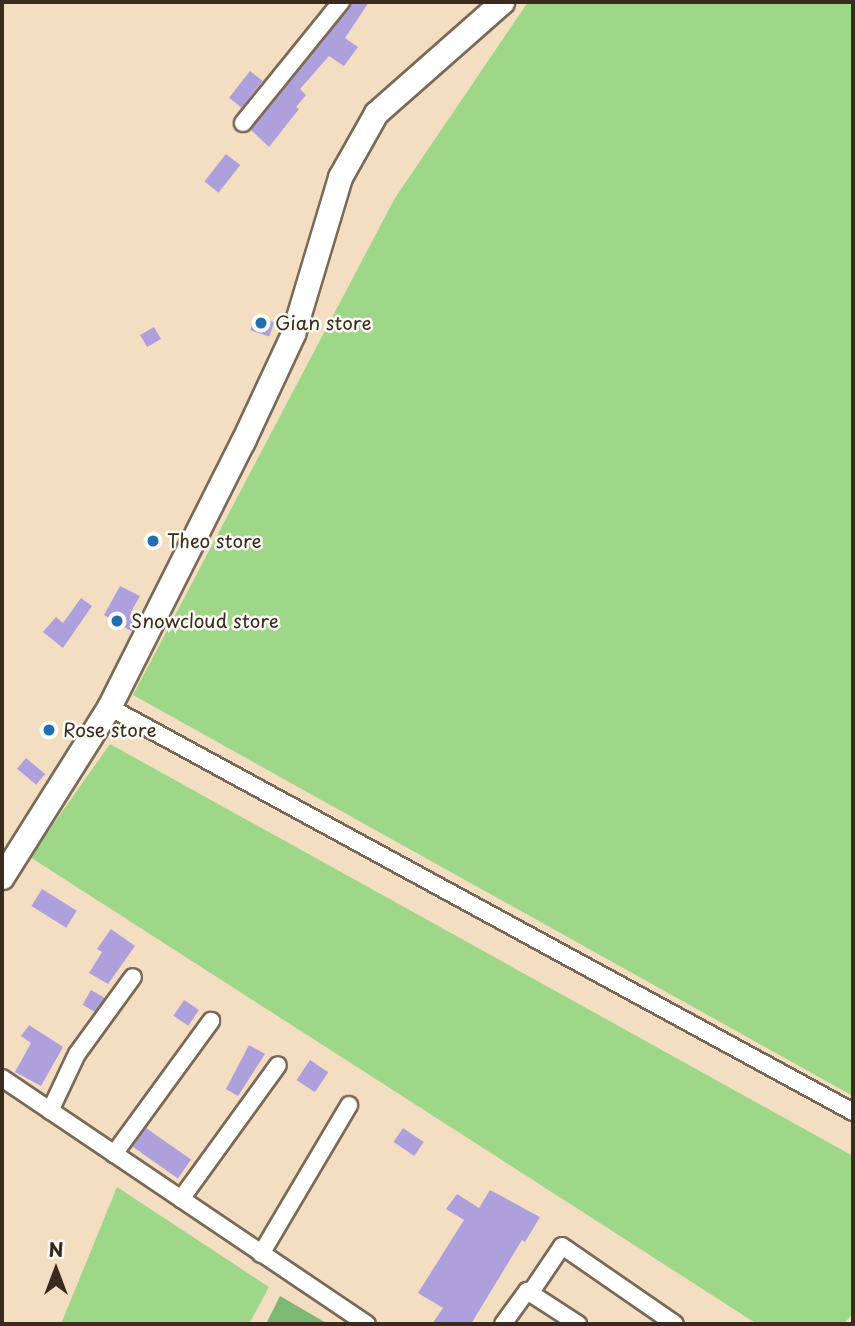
<!DOCTYPE html>
<html>
<head>
<meta charset="utf-8">
<style>
  body { margin:0 }
  #map { position:relative; width:855px; height:1326px; overflow:hidden; background:#f3dec1; font-family:"Playpen Sans",sans-serif }
  div>[style] { position:absolute }
  .green>* { inset:0; background:#9fd788 }
  .forest>* { inset:0; background:#7fb874 }
  .building>* { inset:0; background:#aea0dd; transform-origin:0 0 }
  .roads { filter:drop-shadow(2px 0 #7b6957) drop-shadow(-2px 0 #7b6957) drop-shadow(0 2px #7b6957) drop-shadow(0 -2px #7b6957) }
  .street>* { height:16px; margin:-8px; padding:0 8px; transform-origin:8px; border-radius:8px; background:#fff }
  .secondary>* { height:23px; margin:-11.5px; padding:0 11.5px; transform-origin:11.5px; border-radius:11.5px; background:#fff }
  .dots>* { width:19px; height:19px; translate:-50% -50%; box-sizing:border-box; border:4px solid #fdfcf7; border-radius:50% }
  span { translate:-50% -50%; white-space:nowrap; text-align:center; line-height:1.15; -webkit-text-stroke:5px #fdfcf7; paint-order:stroke }
  .poi-label { font-size:19px; color:#3b2a1e }
  .left { translate:0 -50%; text-align:left }
  .frame { position:absolute; inset:0; border:4px solid #3b2a1e; pointer-events:none }
  .north { position:absolute; left:21px; top:1235px; width:70px; height:70px; -webkit-text-stroke:5px #fdfcf7; paint-order:stroke; rotate:0deg; font-size:19px; font-weight:700; line-height:28px; text-align:center; color:#3b2a1e }
  .north::after { content:''; display:block; margin:auto; width:24px; height:32px; background:#3b2a1e; clip-path:polygon(50% 0,100% 100%,50% 72%,0 100%) }
</style>
</head>
<body>
<div id="map">
  <div class="green">
    <i style="clip-path:polygon(528px 2px,853px 2px,853px 1096px,133px 695px,395px 198px)"></i>
    <i style="clip-path:polygon(110px 744px,853px 1156px,853px 1314px,843px 1324px,757px 1324px,30px 857px)"></i>
    <i style="clip-path:polygon(117px 1187px,269px 1287px,249px 1324px,61px 1324px)"></i>
  </div>
  <div class="forest">
    <i style="clip-path:polygon(280px 1296px,328px 1324px,266px 1324px)"></i>
  </div>
  <div class="building">
    <i style="clip-path:polygon(351px 2px,369px 2px,345px 38px,358px 47px,344px 66px,329px 56px,300px 89px,306px 95px,296px 107px,299px 109px,269px 147px,251px 130px,349px 9px)"></i>
    <i style="left:250px;top:71px;width:16px;height:34px;rotate:38deg"></i>
    <i style="left:226px;top:154px;width:18px;height:35px;rotate:38deg"></i>
    <i style="left:255px;top:316px;width:20px;height:15px;rotate:18deg"></i>
    <i style="left:154px;top:327px;width:14px;height:16px;rotate:60deg"></i>
    <i style="clip-path:polygon(120px 586px,140px 596px,131px 612px,139px 617px,131px 631px,104px 615px)"></i>
    <i style="clip-path:polygon(81px 598px,92px 606px,63px 648px,43px 632px,56px 617px,63px 623px)"></i>
    <i style="left:26px;top:758px;width:25px;height:14px;rotate:40deg"></i>
    <i style="left:42px;top:889px;width:41px;height:20px;rotate:32deg"></i>
    <i style="clip-path:polygon(111px 929px,135px 946px,108px 984px,89px 973px,102px 952px,97px 949px)"></i>
    <i style="left:91px;top:990px;width:16px;height:17px;rotate:30deg"></i>
    <i style="left:184px;top:1000px;width:18px;height:19px;rotate:34deg"></i>
    <i style="clip-path:polygon(29px 1025px,63px 1047px,41px 1086px,15px 1072px,31px 1043px,21px 1036px)"></i>
    <i style="clip-path:polygon(249px 1045px,265px 1054px,238px 1096px,226px 1089px)"></i>
    <i style="left:310px;top:1060px;width:22px;height:24px;rotate:34deg"></i>
    <i style="left:146px;top:1128px;width:55px;height:23px;rotate:35deg"></i>
    <i style="left:403px;top:1128px;width:25px;height:17px;rotate:34deg"></i>
    <i style="clip-path:polygon(490px 1190px,540px 1217px,525px 1242px,522px 1240px,471px 1324px,432px 1324px,443px 1308px,418px 1293px,464px 1220px,446px 1209px,457px 1194px,479px 1208px)"></i>
  </div>
  <div class="roads">
    <div class="street">
      <i style="left:243px;top:123px;width:156px;rotate:-51deg"></i>
      <i style="left:109px;top:707px;width:847px;rotate:28.56deg"></i>
      <i style="left:2px;top:1078px;width:440px;rotate:34deg"></i>
      <i style="left:50px;top:1111px;width:63px;rotate:-64.7deg"></i>
      <i style="left:77px;top:1054px;width:95px;rotate:-54deg"></i>
      <i style="left:114px;top:1154px;width:165px;rotate:-53.9deg"></i>
      <i style="left:181px;top:1199px;width:165px;rotate:-54.1deg"></i>
      <i style="left:261px;top:1254px;width:173px;rotate:-59.4deg"></i>
      <i style="left:531px;top:1292px;width:55px;rotate:-56deg"></i>
      <i style="left:562px;top:1246px;width:137px;rotate:34.6deg"></i>
      <i style="left:503px;top:1324px;width:41px;rotate:-54deg"></i>
      <i style="left:527px;top:1291px;width:61px;rotate:32.9deg"></i>
    </div>
    <div class="secondary">
      <i style="left:2px;top:877px;width:201px;rotate:-57.8deg"></i>
      <i style="left:109px;top:707px;width:298px;rotate:-63.3deg"></i>
      <i style="left:243px;top:441px;width:118px;rotate:-65deg"></i>
      <i style="left:293px;top:334px;width:164px;rotate:-73.3deg"></i>
      <i style="left:340px;top:177px;width:73px;rotate:-60.6deg"></i>
      <i style="left:376px;top:113px;width:168px;rotate:-41.4deg"></i>
    </div>
  </div>
  <div class="dots">
    <i style="left:261px;top:323px;background:#1f6fb2"></i>
    <i style="left:153px;top:541px;background:#1f6fb2"></i>
    <i style="left:117px;top:621px;background:#1f6fb2"></i>
    <i style="left:49px;top:730px;background:#1f6fb2"></i>
  </div>
  <div class="poi-label">
    <span class="left" style="left:275px;top:323px">Gian store</span>
    <span class="left" style="left:167px;top:541px">Theo store</span>
    <span class="left" style="left:131px;top:621px">Snowcloud store</span>
    <span class="left" style="left:63px;top:730px">Rose store</span>
  </div>
  <div class="frame"></div>
  <div class="north">N</div>
</div>
</body>
</html>
